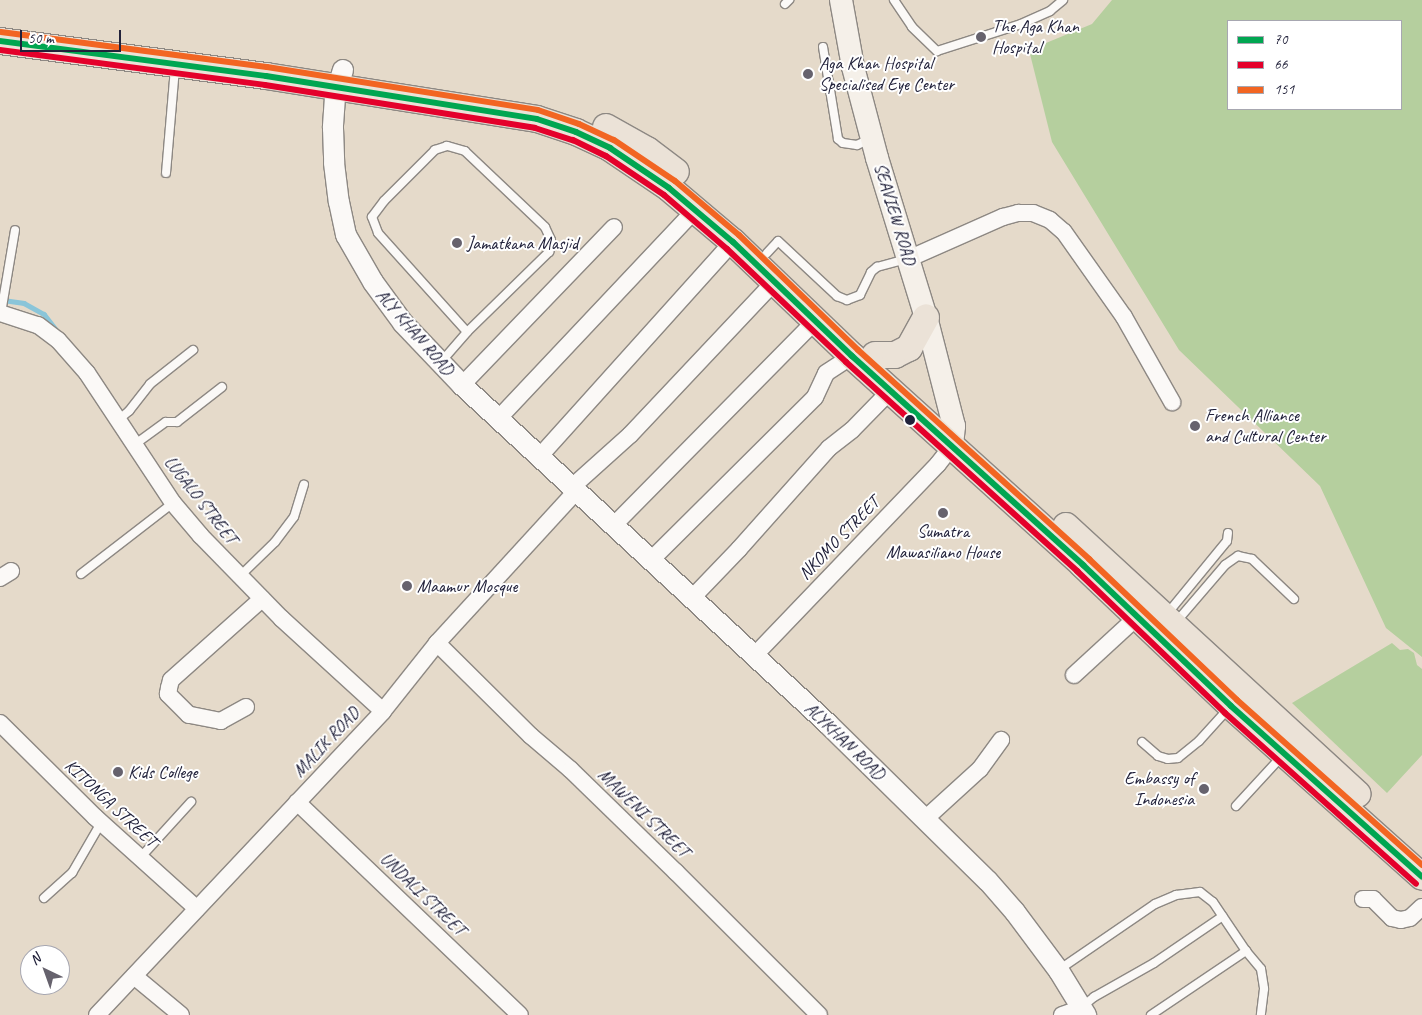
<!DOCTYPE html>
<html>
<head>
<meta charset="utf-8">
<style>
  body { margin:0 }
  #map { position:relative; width:1422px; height:1015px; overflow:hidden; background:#e5daca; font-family:Caveat,sans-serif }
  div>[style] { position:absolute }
  .green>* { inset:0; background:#b5cf9e }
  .stream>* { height:4.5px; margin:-2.25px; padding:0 2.25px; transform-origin:2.25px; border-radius:2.25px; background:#8ac5d9 }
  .roads { filter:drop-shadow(1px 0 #8d8883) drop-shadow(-1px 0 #8d8883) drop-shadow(0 1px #8d8883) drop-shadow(0 -1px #8d8883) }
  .service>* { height:8px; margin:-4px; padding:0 4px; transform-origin:4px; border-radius:4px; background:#fbf9f7 }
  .minor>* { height:16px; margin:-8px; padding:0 8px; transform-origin:8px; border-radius:8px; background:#fbf9f7 }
  .tertiary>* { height:20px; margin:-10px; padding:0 10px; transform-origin:10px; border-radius:10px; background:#fbf9f7 }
  .secondary>* { height:22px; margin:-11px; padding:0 11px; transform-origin:11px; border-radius:11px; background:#f5f0e9 }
  .trunk>* { height:26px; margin:-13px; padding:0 13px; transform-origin:13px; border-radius:13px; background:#ebe2d7 }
  .bus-1>* { height:6px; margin:-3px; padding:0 3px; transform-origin:3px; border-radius:3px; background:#00a651 }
  .bus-2>* { height:6px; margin:-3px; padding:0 3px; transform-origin:3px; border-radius:3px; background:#e4002b }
  .bus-3>* { height:6px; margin:-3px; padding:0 3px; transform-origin:3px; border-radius:3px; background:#f26522 }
  .dots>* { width:14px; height:14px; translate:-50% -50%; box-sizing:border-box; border:2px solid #fff; border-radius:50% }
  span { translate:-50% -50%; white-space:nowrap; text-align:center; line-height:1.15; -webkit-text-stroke:4px #fff; paint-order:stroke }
  .poi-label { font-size:18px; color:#22223b }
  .left { translate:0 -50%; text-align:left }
  .right { translate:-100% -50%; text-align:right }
  .street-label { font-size:18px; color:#22223b }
  .legend { position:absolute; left:1227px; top:20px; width:175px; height:90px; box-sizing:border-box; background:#fff; border:1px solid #a7a7b1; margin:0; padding:6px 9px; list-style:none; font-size:15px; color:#22223b }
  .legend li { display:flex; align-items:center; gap:10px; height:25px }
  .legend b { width:25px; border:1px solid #a7a7b1 }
  .north { position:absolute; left:20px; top:945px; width:50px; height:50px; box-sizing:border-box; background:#fff; border:1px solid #a7a7b1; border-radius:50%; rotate:318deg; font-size:14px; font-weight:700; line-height:20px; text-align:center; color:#22223b }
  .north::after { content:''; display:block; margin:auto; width:18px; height:22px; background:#66626d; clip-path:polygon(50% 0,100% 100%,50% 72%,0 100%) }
  .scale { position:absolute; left:20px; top:30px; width:101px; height:22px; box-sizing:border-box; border:2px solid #22223b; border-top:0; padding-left:6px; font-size:15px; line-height:18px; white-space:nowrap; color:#22223b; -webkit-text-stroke:4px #fff; paint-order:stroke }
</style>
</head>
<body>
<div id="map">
  <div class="green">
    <i style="clip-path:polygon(evenodd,1112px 0,1422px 0,1422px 657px,1386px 628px,1320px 486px,1179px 350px,1052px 142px,1029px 50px,1092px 24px,1112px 0,1228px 21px,1401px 21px,1401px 109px,1228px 109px,1228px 21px)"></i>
    <i style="clip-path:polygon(1392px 643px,1400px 650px,1408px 649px,1414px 653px,1417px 665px,1422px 669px,1422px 755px,1387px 793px,1292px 703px)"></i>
  </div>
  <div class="stream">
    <i style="left:3px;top:300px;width:21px;rotate:8deg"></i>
    <i style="left:24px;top:303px;width:23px;rotate:29deg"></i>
    <i style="left:44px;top:314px;width:23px;rotate:52deg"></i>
  </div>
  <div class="roads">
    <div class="service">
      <i style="left:894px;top:0;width:32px;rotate:56deg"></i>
      <i style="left:912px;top:27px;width:35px;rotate:44deg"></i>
      <i style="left:937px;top:51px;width:88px;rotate:-17.8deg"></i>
      <i style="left:1021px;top:24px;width:32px;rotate:-24deg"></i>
      <i style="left:1050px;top:11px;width:17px;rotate:-40deg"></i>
      <i style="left:785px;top:4px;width:6px;rotate:-45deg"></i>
      <i style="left:823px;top:47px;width:93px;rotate:80.7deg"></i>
      <i style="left:838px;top:139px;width:6px;rotate:39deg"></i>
      <i style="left:843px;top:143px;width:14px;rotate:8deg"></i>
      <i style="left:857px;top:145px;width:14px;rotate:-25deg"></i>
      <i style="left:166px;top:173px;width:104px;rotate:-85.1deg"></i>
      <i style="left:767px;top:253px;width:16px;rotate:-47deg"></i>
      <i style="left:778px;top:241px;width:81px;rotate:43deg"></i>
      <i style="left:837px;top:296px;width:11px;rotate:22deg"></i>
      <i style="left:847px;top:300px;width:14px;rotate:-21deg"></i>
      <i style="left:860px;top:295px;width:25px;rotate:-64deg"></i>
      <i style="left:871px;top:272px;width:8px;rotate:-40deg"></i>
      <i style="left:877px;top:267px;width:30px;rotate:-15deg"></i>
      <i style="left:1px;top:313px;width:84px;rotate:-80.4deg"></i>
      <i style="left:441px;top:362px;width:40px;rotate:-49deg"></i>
      <i style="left:467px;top:332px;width:115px;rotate:-44.3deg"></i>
      <i style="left:549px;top:252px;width:12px;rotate:-81deg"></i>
      <i style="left:551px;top:240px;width:14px;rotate:-115deg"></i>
      <i style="left:545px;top:227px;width:110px;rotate:-136.5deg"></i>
      <i style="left:465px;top:151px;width:19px;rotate:-164deg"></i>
      <i style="left:447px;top:146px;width:13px;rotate:162deg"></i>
      <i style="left:435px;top:150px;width:72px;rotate:135deg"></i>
      <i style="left:384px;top:201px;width:20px;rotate:127deg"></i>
      <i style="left:372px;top:217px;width:17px;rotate:69deg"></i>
      <i style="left:378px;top:233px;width:133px;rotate:48deg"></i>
      <i style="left:117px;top:421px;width:16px;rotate:-40deg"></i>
      <i style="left:129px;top:411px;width:34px;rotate:-52deg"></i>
      <i style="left:150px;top:384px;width:55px;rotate:-38.3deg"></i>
      <i style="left:134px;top:445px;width:39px;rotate:-36deg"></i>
      <i style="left:166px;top:422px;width:11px"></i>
      <i style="left:177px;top:422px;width:57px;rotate:-37.9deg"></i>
      <i style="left:81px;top:574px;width:116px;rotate:-37.7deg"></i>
      <i style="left:239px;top:577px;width:50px;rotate:-44.2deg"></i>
      <i style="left:275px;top:542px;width:31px;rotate:-53deg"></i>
      <i style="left:294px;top:517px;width:34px;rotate:-73deg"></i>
      <i style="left:1167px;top:614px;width:94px;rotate:-50.6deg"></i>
      <i style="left:1227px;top:541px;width:8px;rotate:-83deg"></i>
      <i style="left:1177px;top:621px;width:74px;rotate:-49.4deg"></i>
      <i style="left:1225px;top:565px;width:16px;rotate:-35deg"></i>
      <i style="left:1238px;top:556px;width:14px;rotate:12deg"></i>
      <i style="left:1252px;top:559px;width:58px;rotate:43.6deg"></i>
      <i style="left:1142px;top:742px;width:21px;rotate:41deg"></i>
      <i style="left:1158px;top:756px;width:10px;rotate:17deg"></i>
      <i style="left:1168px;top:759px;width:10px;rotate:-6deg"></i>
      <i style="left:1178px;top:758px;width:27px;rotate:-39deg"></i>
      <i style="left:1199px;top:741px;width:43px;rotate:-47.8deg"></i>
      <i style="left:1236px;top:806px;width:68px;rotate:-47.4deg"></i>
      <i style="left:140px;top:858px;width:76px;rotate:-47.7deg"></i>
      <i style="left:44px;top:898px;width:38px;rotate:-42deg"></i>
      <i style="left:72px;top:873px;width:58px;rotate:-59.9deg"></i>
      <i style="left:1060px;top:969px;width:115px;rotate:-34.4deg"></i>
      <i style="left:1155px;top:904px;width:23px;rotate:-23deg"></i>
      <i style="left:1176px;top:895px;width:24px;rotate:-7deg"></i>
      <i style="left:1200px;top:892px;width:16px;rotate:38deg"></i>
      <i style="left:1213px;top:902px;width:59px;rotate:56deg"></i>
      <i style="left:1246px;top:951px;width:23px;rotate:50deg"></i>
      <i style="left:1261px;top:969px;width:20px;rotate:81deg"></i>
      <i style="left:1264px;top:989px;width:26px;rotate:97deg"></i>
      <i style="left:1082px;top:1007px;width:16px;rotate:-40deg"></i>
      <i style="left:1094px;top:997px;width:69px;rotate:-29.5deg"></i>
      <i style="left:1154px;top:963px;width:83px;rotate:-34.3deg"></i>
      <i style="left:1151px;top:1015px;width:115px;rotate:-34deg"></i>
    </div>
    <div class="minor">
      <i style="left:908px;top:259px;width:104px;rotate:-23.9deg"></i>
      <i style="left:1003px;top:217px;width:16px;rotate:-15deg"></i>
      <i style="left:1018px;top:213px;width:15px"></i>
      <i style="left:1033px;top:213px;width:18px;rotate:22deg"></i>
      <i style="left:1050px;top:220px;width:18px;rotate:41deg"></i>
      <i style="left:1064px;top:232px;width:104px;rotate:54.8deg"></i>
      <i style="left:1124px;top:317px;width:98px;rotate:60.5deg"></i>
      <i style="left:0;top:313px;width:40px;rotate:18deg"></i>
      <i style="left:38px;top:325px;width:25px;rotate:37deg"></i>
      <i style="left:58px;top:340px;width:44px;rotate:48.7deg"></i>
      <i style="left:87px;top:373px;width:156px;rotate:56.5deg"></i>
      <i style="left:173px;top:503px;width:43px;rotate:49.7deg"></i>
      <i style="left:201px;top:536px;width:115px;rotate:45.7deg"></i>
      <i style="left:281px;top:618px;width:138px;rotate:42.4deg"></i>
      <i style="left:462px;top:385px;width:219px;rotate:-46.1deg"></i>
      <i style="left:498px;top:419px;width:287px;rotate:-46.7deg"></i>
      <i style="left:540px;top:456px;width:288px;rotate:-48deg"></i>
      <i style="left:572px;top:487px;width:78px;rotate:-41.9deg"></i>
      <i style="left:630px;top:435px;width:210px;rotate:-46.7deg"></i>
      <i style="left:614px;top:525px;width:286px;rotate:-45.4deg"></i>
      <i style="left:651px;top:560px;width:231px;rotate:-44.8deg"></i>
      <i style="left:815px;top:397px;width:26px;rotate:-65deg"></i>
      <i style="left:826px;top:373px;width:31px;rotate:-33deg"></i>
      <i style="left:0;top:578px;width:13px;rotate:-32deg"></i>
      <i style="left:692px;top:598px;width:68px;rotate:-46.2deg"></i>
      <i style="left:739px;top:549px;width:135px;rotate:-48.3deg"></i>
      <i style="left:829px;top:448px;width:29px;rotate:-38deg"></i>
      <i style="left:852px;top:430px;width:54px;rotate:-45.7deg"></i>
      <i style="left:437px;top:643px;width:132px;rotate:44.7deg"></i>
      <i style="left:531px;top:736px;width:52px;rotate:40.4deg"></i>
      <i style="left:571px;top:770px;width:146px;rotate:44.2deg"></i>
      <i style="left:676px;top:872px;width:202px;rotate:45deg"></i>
      <i style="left:753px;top:657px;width:267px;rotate:-46.2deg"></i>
      <i style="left:938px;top:464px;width:23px;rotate:-52deg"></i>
      <i style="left:1074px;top:675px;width:86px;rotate:-42.6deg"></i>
      <i style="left:246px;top:707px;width:29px;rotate:151deg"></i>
      <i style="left:221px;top:721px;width:33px;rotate:-169deg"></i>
      <i style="left:189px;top:715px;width:30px;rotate:-135deg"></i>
      <i style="left:168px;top:694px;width:6px;rotate:-81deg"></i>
      <i style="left:169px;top:688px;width:8px;rotate:-76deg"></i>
      <i style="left:171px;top:680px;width:122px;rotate:-41.7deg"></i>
      <i style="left:0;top:723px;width:134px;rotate:44.7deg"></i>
      <i style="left:95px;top:817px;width:137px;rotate:42deg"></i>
      <i style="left:297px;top:802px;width:308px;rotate:43.7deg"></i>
      <i style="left:925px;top:819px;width:74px;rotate:-42.3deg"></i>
      <i style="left:980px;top:769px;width:36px;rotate:-54deg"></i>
      <i style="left:1363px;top:899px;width:10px"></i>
      <i style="left:1373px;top:899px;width:27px;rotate:45deg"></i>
      <i style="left:1392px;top:918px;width:9px;rotate:13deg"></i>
      <i style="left:1401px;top:920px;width:9px;rotate:-13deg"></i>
      <i style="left:1410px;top:918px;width:16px;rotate:-43deg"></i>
      <i style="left:134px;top:976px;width:61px;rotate:39.7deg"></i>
      <i style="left:97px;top:1015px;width:417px;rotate:-46.7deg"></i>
      <i style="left:383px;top:711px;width:87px;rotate:-51.5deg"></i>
      <i style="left:437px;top:643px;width:207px;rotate:-47.5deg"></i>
      <i style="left:1062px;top:1015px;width:21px;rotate:-19deg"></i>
    </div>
    <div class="tertiary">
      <i style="left:343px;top:70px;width:28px;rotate:107deg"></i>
      <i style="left:335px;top:97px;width:31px;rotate:94deg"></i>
      <i style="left:333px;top:128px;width:35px;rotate:88deg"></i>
      <i style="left:334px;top:163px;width:39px;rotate:83deg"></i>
      <i style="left:339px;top:202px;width:34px;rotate:78deg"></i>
      <i style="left:346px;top:235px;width:54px;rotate:60.1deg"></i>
      <i style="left:373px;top:282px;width:51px;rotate:53.8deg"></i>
      <i style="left:403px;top:323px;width:86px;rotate:46.4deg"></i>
      <i style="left:462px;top:385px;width:499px;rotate:42.8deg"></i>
      <i style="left:828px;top:724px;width:224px;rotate:44.5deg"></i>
      <i style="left:988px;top:881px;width:41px;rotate:48.9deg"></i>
      <i style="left:1015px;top:912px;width:74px;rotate:53.3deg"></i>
      <i style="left:1059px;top:971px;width:52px;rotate:58.5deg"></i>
    </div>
    <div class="secondary">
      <i style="left:841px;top:0;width:68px;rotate:79.8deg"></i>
      <i style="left:853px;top:67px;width:94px;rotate:75.2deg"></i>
      <i style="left:877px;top:158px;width:166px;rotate:72.9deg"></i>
      <i style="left:926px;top:317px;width:113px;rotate:75.6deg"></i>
      <i style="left:954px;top:426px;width:20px;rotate:96deg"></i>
    </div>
    <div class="trunk">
      <i style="left:0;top:41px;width:268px;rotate:7.5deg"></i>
      <i style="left:266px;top:76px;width:274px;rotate:9deg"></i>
      <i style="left:537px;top:119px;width:41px;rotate:18.4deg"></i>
      <i style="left:576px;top:132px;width:38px;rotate:25deg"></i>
      <i style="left:610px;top:148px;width:71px;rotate:34.1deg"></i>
      <i style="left:669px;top:188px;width:84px;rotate:40.2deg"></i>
      <i style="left:733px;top:242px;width:165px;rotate:43.8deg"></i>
      <i style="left:852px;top:356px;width:312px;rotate:42.1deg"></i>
      <i style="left:1083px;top:565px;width:204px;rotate:43.6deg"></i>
      <i style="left:1231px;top:706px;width:256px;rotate:41.8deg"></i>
      <i style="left:606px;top:127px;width:47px;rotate:29.3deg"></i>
      <i style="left:647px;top:150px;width:36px;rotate:37deg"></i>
      <i style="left:875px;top:355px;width:20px"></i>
      <i style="left:895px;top:355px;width:16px;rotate:-27deg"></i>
      <i style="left:909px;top:348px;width:35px;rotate:-61deg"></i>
      <i style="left:1066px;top:526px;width:396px;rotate:42.6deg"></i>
    </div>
  </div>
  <div class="bus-1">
    <i style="left:0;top:41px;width:268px;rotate:7.5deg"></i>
    <i style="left:266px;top:76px;width:274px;rotate:9deg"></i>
    <i style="left:537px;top:119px;width:41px;rotate:18.4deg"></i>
    <i style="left:576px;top:132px;width:38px;rotate:25deg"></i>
    <i style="left:610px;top:148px;width:71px;rotate:34.1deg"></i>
    <i style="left:669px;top:188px;width:84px;rotate:40.2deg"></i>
    <i style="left:733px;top:242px;width:165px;rotate:43.8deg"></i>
    <i style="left:852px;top:356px;width:312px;rotate:42.1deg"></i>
    <i style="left:1083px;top:565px;width:204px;rotate:43.6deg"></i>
    <i style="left:1231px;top:706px;width:256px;rotate:41.8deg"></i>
  </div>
  <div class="bus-2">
    <i style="left:0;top:50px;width:267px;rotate:7.5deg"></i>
    <i style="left:265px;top:85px;width:273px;rotate:9deg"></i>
    <i style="left:535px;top:128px;width:40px;rotate:18deg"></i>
    <i style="left:573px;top:140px;width:37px;rotate:26deg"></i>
    <i style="left:606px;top:156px;width:70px;rotate:33.9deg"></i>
    <i style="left:664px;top:195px;width:83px;rotate:40.6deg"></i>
    <i style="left:727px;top:249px;width:164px;rotate:43.5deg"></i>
    <i style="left:846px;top:362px;width:312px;rotate:42.1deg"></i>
    <i style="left:1077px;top:571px;width:205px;rotate:43.8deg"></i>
    <i style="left:1225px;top:713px;width:256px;rotate:41.8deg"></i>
  </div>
  <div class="bus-3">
    <i style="left:1px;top:32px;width:268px;rotate:7.5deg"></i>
    <i style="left:267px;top:67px;width:274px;rotate:9deg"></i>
    <i style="left:538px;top:110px;width:43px;rotate:18.9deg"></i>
    <i style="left:579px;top:124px;width:38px;rotate:25deg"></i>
    <i style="left:614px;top:140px;width:73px;rotate:33.9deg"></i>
    <i style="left:675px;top:181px;width:84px;rotate:40.2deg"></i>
    <i style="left:739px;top:235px;width:165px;rotate:44deg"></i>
    <i style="left:858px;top:350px;width:312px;rotate:42.1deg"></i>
    <i style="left:1089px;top:559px;width:204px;rotate:43.6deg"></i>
    <i style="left:1237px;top:700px;width:248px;rotate:41.7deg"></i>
  </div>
  <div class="dots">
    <i style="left:981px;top:37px;background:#66626d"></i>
    <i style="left:808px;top:74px;background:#66626d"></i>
    <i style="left:457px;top:243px;background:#66626d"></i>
    <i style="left:910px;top:420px;background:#22223b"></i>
    <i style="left:1195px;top:426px;background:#66626d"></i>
    <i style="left:943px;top:513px;background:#66626d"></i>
    <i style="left:407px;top:586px;background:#66626d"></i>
    <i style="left:118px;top:772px;background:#66626d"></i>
    <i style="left:1204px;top:789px;background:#66626d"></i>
  </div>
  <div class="poi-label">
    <span class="left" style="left:992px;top:37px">The Aga Khan<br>Hospital</span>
    <span class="left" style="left:819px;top:74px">Aga Khan Hospital<br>Specialised Eye Center</span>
    <span class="left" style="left:467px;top:243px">Jamatkana Masjid</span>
    <span class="left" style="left:1205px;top:426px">French Alliance<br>and Cultural Center</span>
    <span style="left:943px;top:542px">Sumatra<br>Mawasiliano House</span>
    <span class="left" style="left:417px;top:586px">Maamur Mosque</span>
    <span class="left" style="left:128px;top:772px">Kids College</span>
    <span class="right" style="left:1194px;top:789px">Embassy of<br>Indonesia</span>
  </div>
  <div class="street-label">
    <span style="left:895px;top:214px;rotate:73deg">SEAVIEW ROAD</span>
    <span style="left:415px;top:332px;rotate:49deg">ALY KHAN ROAD</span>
    <span style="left:201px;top:500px;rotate:52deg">LUGALO STREET</span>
    <span style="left:839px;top:538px;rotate:-46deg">NKOMO STREET</span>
    <span style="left:845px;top:741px;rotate:44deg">ALYKHAN ROAD</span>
    <span style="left:326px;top:742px;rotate:-47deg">MALIK ROAD</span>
    <span style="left:111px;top:803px;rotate:43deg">KITONGA STREET</span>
    <span style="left:644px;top:813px;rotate:44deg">MAWENI STREET</span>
    <span style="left:423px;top:894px;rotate:44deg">UNDALI STREET</span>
  </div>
  <ul class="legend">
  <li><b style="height:6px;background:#00a651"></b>70</li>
  <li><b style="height:6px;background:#e4002b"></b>66</li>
  <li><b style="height:6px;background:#f26522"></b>151</li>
  </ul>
  <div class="north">N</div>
  <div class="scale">50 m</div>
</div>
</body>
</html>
